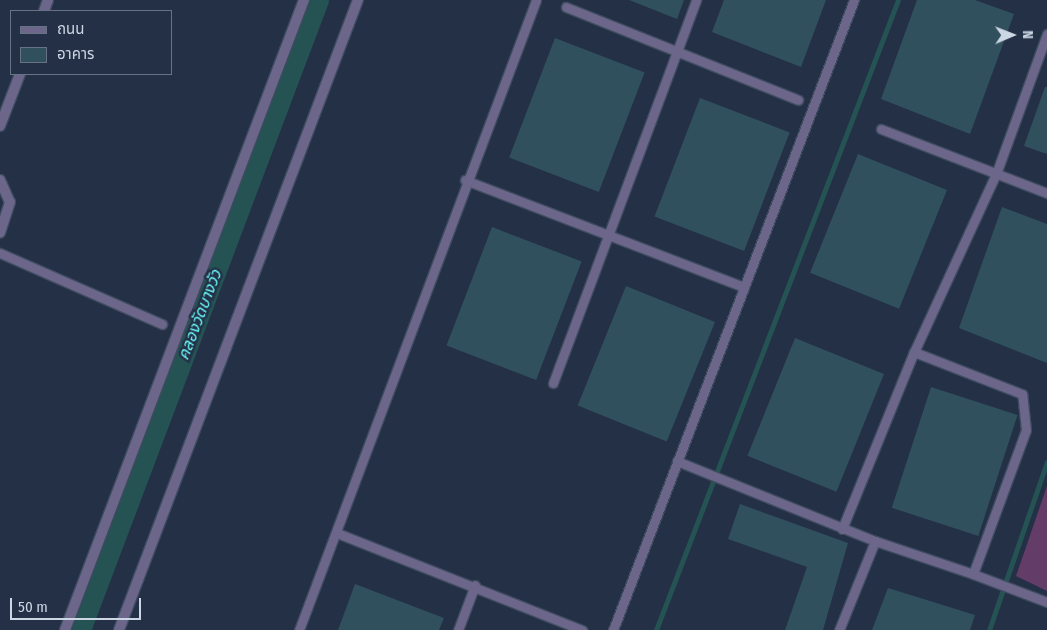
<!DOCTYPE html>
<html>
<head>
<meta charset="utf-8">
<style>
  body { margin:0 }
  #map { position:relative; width:1047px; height:630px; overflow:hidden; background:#233046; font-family:"Fira Sans Condensed","Noto Sans Thai",sans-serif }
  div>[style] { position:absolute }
  .green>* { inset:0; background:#633c67 }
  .stream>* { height:5px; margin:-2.5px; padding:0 2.5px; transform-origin:2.5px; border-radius:2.5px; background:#255354 }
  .canal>* { height:19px; margin:-9.5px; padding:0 9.5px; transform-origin:9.5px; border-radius:9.5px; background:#255354 }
  .building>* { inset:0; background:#31505e; transform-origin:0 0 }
  .roads { filter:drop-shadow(1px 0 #3e4b5f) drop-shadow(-1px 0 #3e4b5f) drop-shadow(0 1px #3e4b5f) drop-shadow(0 -1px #3e4b5f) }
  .service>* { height:9px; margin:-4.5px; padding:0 4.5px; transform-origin:4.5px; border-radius:4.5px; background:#6b668a }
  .minor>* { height:10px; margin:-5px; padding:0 5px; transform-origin:5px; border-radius:5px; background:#6b668a }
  span { translate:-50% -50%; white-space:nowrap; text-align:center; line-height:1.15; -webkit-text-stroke:5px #233046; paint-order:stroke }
  .water-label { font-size:16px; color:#6bfdfd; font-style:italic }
  .legend { position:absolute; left:10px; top:10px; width:162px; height:65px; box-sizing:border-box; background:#233046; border:1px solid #677285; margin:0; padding:6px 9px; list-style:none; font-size:15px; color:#cdd6e4 }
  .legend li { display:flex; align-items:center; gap:10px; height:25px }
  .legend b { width:25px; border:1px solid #677285 }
  .north { position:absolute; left:987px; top:10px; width:50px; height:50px; -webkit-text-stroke:4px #233046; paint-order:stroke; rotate:89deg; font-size:14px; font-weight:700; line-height:20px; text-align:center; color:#cdd6e4 }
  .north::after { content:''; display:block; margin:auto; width:18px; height:22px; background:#cdd6e4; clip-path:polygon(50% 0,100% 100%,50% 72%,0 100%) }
  .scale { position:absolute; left:10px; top:598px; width:131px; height:22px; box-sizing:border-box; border:2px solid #cdd6e4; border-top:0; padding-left:6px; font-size:15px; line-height:18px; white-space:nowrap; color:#cdd6e4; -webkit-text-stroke:4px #233046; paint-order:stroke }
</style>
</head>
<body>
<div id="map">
  <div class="green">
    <i style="clip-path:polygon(1047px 486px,1047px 591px,1016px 576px)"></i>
  </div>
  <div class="stream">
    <i style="left:656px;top:630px;width:675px;rotate:-68.99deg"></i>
    <i style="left:989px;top:630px;width:178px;rotate:-71deg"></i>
  </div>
  <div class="canal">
    <i style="left:81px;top:630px;width:673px;rotate:-69.3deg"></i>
  </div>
  <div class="building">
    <i style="clip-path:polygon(629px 0,684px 0,677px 19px)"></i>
    <i style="clip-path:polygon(724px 0,826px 0,801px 67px,712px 32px)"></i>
    <i style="clip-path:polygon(917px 0,975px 0,1014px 14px,970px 134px,881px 99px)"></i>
    <i style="left:555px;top:38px;width:96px;height:128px;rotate:21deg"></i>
    <i style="clip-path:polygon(1045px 87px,1047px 87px,1047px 154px,1024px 146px)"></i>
    <i style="left:700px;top:98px;width:96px;height:127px;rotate:21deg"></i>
    <i style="left:858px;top:154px;width:96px;height:128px;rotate:22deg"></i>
    <i style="clip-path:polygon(1002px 207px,1047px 224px,1047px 363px,959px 328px)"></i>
    <i style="left:492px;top:227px;width:96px;height:127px;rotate:21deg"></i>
    <i style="left:626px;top:286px;width:96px;height:129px;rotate:22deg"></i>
    <i style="left:795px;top:338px;width:96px;height:127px;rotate:22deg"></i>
    <i style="left:931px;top:387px;width:91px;height:127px;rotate:18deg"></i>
    <i style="clip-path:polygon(740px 504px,848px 543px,823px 630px,785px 630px,807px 567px,728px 539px)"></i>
    <i style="clip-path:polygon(355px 584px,444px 618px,439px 630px,338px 630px)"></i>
    <i style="clip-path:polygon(888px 588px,975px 615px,970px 630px,872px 630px)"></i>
  </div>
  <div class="roads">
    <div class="service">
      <i style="left:566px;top:7px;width:250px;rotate:21.8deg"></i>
      <i style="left:881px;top:129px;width:178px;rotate:21.1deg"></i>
      <i style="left:465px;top:180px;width:299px;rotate:21deg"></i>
      <i style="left:0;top:253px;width:177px;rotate:23.7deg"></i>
      <i style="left:553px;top:383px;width:409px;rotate:-69.5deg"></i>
      <i style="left:677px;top:461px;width:214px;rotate:22deg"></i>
      <i style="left:875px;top:541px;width:96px;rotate:112deg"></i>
      <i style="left:842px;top:529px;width:191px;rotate:-67.9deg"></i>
      <i style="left:914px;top:352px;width:196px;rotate:-65.3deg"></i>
      <i style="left:996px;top:174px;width:149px;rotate:-70deg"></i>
      <i style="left:337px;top:533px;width:264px;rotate:21.6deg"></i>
      <i style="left:875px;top:541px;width:103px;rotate:18.6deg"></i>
      <i style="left:973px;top:574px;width:153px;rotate:-69.8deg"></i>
      <i style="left:1026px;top:430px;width:36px;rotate:-96deg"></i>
      <i style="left:1022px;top:394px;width:116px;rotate:-158.7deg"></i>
      <i style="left:973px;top:574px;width:79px;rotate:20.7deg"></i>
      <i style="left:299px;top:630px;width:673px;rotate:-69.38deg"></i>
      <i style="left:458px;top:630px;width:48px;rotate:-69.3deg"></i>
      <i style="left:613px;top:630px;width:675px;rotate:-69.07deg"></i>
    </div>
    <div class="minor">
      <i style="left:44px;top:11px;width:12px;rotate:-70deg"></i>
      <i style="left:0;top:126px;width:56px;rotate:-69deg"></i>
      <i style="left:0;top:180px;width:24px;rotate:66deg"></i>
      <i style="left:10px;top:202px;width:32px;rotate:108deg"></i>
      <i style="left:65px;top:630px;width:674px;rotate:-69.23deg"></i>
      <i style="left:119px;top:630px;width:674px;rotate:-69.23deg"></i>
    </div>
  </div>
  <div class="water-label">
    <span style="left:200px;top:315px;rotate:-69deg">คลองวัดบางวัว</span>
  </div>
  <ul class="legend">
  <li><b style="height:6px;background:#6b668a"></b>ถนน</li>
  <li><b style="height:14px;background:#31505e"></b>อาคาร</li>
  </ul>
  <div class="north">N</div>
  <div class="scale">50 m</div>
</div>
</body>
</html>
